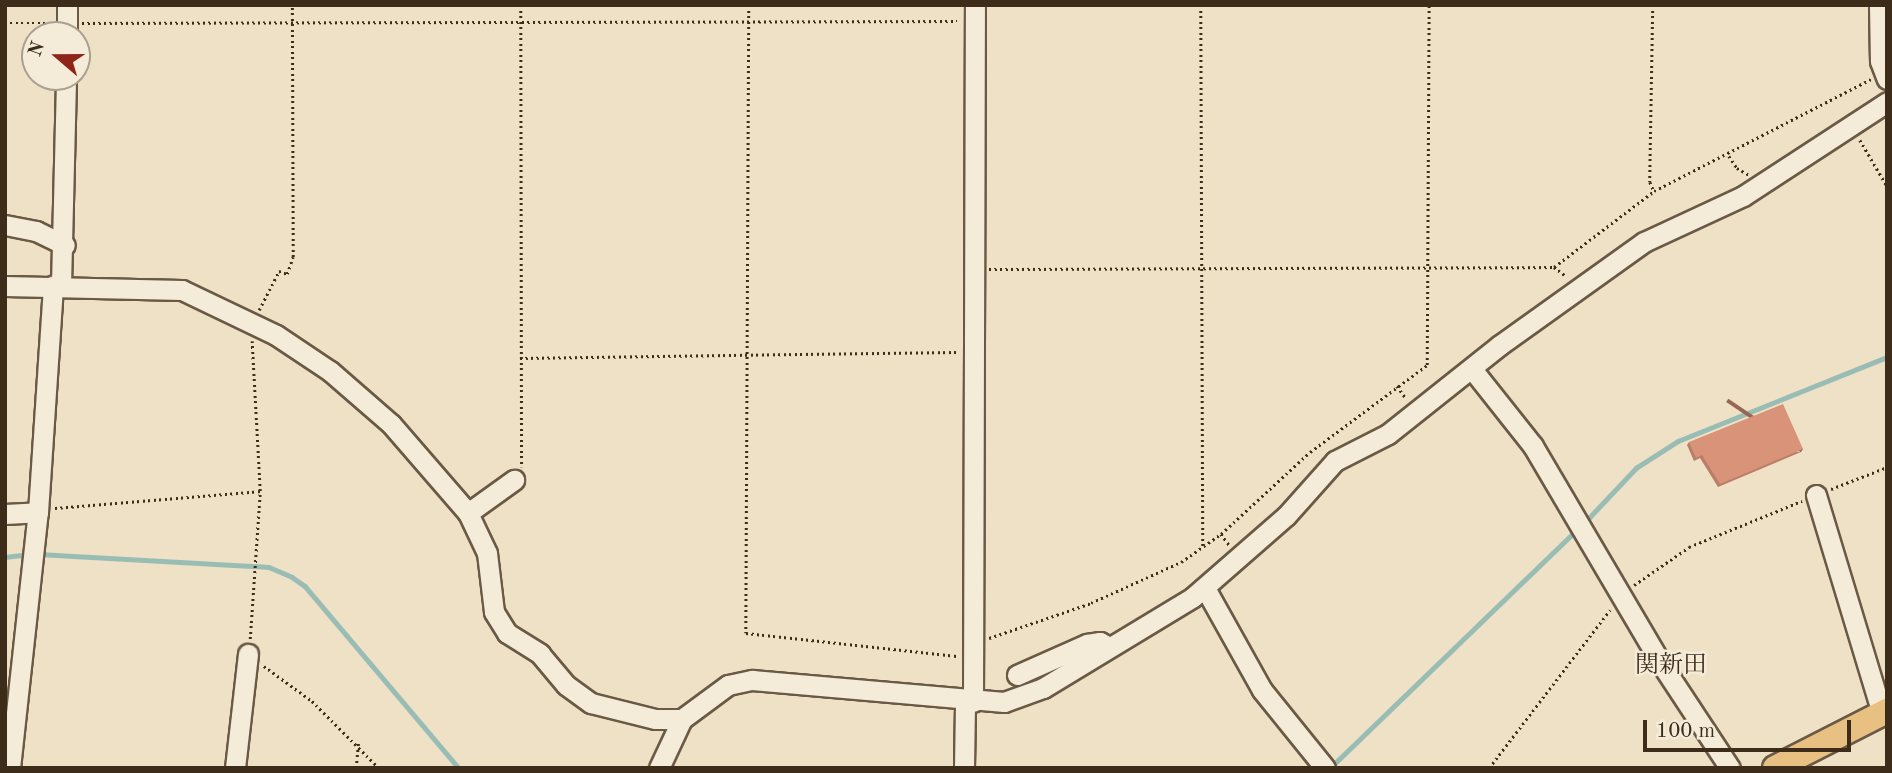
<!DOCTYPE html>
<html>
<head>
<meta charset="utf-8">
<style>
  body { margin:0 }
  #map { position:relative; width:1892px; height:773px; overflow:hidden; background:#eee1c5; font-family:"Old Standard TT","Noto Serif JP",serif }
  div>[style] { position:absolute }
  .stream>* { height:4.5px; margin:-2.25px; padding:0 2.25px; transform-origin:2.25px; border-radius:2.25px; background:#99bdb5 }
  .path>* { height:2.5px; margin-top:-1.25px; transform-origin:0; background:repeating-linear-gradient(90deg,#3e2c1a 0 2px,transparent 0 5.5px) }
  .roads { filter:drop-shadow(2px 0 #6a5945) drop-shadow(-2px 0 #6a5945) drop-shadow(0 2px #6a5945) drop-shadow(0 -2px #6a5945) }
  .minor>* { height:19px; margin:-9.5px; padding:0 9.5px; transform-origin:9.5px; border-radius:9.5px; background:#f4ecd9 }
  .major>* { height:24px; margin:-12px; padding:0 12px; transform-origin:12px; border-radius:12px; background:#e7c082 }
  .wall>* { inset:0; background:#ba7e68 }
  .shaded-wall>* { inset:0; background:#976755; transform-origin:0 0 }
  .building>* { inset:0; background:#d89379 }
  span { translate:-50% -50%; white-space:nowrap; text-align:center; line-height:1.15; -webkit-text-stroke:5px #f4ecd9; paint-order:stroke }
  .quarter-label { font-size:24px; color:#3e2c1a }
  .frame { position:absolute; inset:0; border:7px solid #3e2c1a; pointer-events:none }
  .north { position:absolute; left:21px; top:21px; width:70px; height:70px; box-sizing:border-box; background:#f4ecd9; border:2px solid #ab9f8d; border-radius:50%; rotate:290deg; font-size:19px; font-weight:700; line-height:28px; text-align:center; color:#3e2c1a }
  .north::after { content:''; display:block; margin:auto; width:24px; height:32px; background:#8f2418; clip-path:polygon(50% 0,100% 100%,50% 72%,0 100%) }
  .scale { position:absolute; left:1643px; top:720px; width:208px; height:32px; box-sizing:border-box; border:4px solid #3e2c1a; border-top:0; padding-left:9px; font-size:21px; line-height:24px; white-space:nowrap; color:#3e2c1a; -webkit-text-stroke:5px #f4ecd9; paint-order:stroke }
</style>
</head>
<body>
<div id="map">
  <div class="stream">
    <i style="left:1585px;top:522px;width:74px;rotate:-46.6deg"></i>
    <i style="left:1636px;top:468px;width:50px;rotate:-32.7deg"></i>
    <i style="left:1678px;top:441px;width:225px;rotate:-21.9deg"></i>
    <i style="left:38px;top:554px;width:231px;rotate:3.2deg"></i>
    <i style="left:269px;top:567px;width:25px;rotate:23deg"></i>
    <i style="left:292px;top:577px;width:16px;rotate:35deg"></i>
    <i style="left:305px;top:586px;width:238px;rotate:49.8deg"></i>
    <i style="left:5px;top:557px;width:25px;rotate:-7deg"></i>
    <i style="left:1331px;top:767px;width:341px;rotate:-44deg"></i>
  </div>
  <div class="path">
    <i style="left:521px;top:5px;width:462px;rotate:89.9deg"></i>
    <i style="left:749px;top:5px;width:628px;rotate:90.27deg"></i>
    <i style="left:746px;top:633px;width:212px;rotate:6.2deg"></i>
    <i style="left:1201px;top:5px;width:543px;rotate:89.79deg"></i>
    <i style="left:1653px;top:5px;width:177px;rotate:91deg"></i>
    <i style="left:1650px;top:182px;width:10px;rotate:66deg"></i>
    <i style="left:5px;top:23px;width:46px"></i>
    <i style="left:82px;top:23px;width:875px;rotate:-0.13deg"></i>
    <i style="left:1860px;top:140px;width:53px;rotate:59.6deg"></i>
    <i style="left:1729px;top:156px;width:14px;rotate:56deg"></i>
    <i style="left:1737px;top:168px;width:14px;rotate:30deg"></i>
    <i style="left:1554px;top:267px;width:15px;rotate:37deg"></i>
    <i style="left:989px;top:269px;width:565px;rotate:-0.2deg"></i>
    <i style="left:1554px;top:267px;width:126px;rotate:-37.2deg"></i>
    <i style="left:1654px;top:191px;width:244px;rotate:-27.3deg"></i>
    <i style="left:259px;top:310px;width:44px;rotate:-62.9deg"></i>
    <i style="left:279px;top:271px;width:9px;rotate:21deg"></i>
    <i style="left:287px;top:274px;width:18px;rotate:-71deg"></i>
    <i style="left:293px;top:257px;width:252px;rotate:-90.2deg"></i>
    <i style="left:520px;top:358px;width:438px;rotate:-0.8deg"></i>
    <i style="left:1397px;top:386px;width:14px;rotate:54deg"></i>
    <i style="left:1831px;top:489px;width:60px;rotate:-21.4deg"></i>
    <i style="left:55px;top:508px;width:206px;rotate:-4.7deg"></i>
    <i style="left:1221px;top:534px;width:15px;rotate:53deg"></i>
    <i style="left:1634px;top:585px;width:67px;rotate:-34.6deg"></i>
    <i style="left:1689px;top:547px;width:122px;rotate:-22.2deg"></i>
    <i style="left:989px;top:638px;width:108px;rotate:-18.9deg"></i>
    <i style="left:1091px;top:603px;width:99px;rotate:-24.5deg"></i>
    <i style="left:1181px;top:562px;width:49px;rotate:-35deg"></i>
    <i style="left:1221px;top:534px;width:121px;rotate:-42.7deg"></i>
    <i style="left:1310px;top:452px;width:146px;rotate:-36.6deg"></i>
    <i style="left:1427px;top:365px;width:360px;rotate:-89.7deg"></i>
    <i style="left:250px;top:639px;width:148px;rotate:-86.1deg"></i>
    <i style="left:260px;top:491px;width:150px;rotate:-93.1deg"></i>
    <i style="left:264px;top:666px;width:59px;rotate:36.1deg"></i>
    <i style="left:312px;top:701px;width:95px;rotate:45deg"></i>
    <i style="left:356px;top:768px;width:25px;rotate:-85deg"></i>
    <i style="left:1489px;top:768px;width:199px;rotate:-52.6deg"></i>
  </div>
  <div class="roads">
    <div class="minor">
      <i style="left:1879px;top:5px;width:56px;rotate:89deg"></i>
      <i style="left:1880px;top:61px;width:19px;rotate:69deg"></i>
      <i style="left:67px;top:35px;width:30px;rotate:-90deg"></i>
      <i style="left:5px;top:225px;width:32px;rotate:11deg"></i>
      <i style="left:36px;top:231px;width:32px;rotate:26deg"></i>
      <i style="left:61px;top:285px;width:208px;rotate:-88.6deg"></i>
      <i style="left:5px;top:286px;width:177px;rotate:1.3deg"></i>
      <i style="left:182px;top:290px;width:104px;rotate:25.6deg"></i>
      <i style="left:276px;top:335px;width:65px;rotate:33.7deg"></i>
      <i style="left:330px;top:371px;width:81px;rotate:41deg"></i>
      <i style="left:391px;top:424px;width:118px;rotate:49.1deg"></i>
      <i style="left:468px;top:513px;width:44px;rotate:64.6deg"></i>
      <i style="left:487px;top:553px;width:59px;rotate:83.2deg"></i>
      <i style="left:494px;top:612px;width:25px;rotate:58deg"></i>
      <i style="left:507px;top:633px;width:39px;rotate:32deg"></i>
      <i style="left:540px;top:654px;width:40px;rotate:50deg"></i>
      <i style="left:566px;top:685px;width:31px;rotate:36deg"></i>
      <i style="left:591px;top:703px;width:66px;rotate:14deg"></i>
      <i style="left:655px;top:719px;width:27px"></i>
      <i style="left:682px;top:719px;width:57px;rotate:-36.5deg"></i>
      <i style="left:728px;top:685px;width:25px;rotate:-12deg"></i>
      <i style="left:752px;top:680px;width:253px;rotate:5deg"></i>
      <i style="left:1004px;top:702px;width:41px;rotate:-19.7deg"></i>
      <i style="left:1043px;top:688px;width:175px;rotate:-31.2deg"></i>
      <i style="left:1193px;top:597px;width:123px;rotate:-41.1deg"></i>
      <i style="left:1286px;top:516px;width:74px;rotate:-48.3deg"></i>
      <i style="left:1335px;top:461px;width:59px;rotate:-27deg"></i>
      <i style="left:1388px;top:434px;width:143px;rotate:-38.5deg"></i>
      <i style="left:1500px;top:345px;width:177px;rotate:-35.6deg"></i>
      <i style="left:1644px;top:242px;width:109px;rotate:-24.9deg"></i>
      <i style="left:1743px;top:196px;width:172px;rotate:-33.1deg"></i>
      <i style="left:1472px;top:369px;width:98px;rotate:51.6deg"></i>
      <i style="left:1533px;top:446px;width:251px;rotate:59.5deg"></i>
      <i style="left:1660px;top:662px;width:127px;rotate:56.6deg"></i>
      <i style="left:1816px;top:495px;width:228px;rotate:73.2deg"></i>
      <i style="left:468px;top:513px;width:57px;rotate:-35.7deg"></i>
      <i style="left:5px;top:514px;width:33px;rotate:-3deg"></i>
      <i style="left:1205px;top:588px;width:117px;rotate:60.8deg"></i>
      <i style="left:1262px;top:690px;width:100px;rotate:51.1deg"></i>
      <i style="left:1017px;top:675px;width:77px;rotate:-23.9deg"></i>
      <i style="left:1087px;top:644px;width:13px;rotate:-9deg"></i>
      <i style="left:1100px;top:642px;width:10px;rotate:29deg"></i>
      <i style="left:973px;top:702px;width:697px;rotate:-89.84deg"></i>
      <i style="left:10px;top:768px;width:258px;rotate:-83.8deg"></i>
      <i style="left:38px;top:512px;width:227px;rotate:-86.2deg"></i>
      <i style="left:235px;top:768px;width:115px;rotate:-83.5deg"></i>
      <i style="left:659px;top:768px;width:54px;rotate:-64.9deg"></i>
      <i style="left:964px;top:768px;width:67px;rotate:-89.1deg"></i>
    </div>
    <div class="major">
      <i style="left:1775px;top:768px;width:126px;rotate:-27deg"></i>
    </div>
  </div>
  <div class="wall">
    <i style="clip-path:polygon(1689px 442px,1801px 452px,1718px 487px,1700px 458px,1694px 461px,1687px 445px)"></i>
  </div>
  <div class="shaded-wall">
    <i style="left:1803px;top:449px;width:4px;height:90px;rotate:124deg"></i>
  </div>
  <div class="building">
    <i style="clip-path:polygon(1783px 404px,1803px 449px,1720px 484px,1702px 455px,1696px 458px,1689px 442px)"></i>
  </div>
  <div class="quarter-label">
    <span style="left:1671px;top:667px">関新田</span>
  </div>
  <div class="frame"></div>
  <div class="north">N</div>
  <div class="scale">100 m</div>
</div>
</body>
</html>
